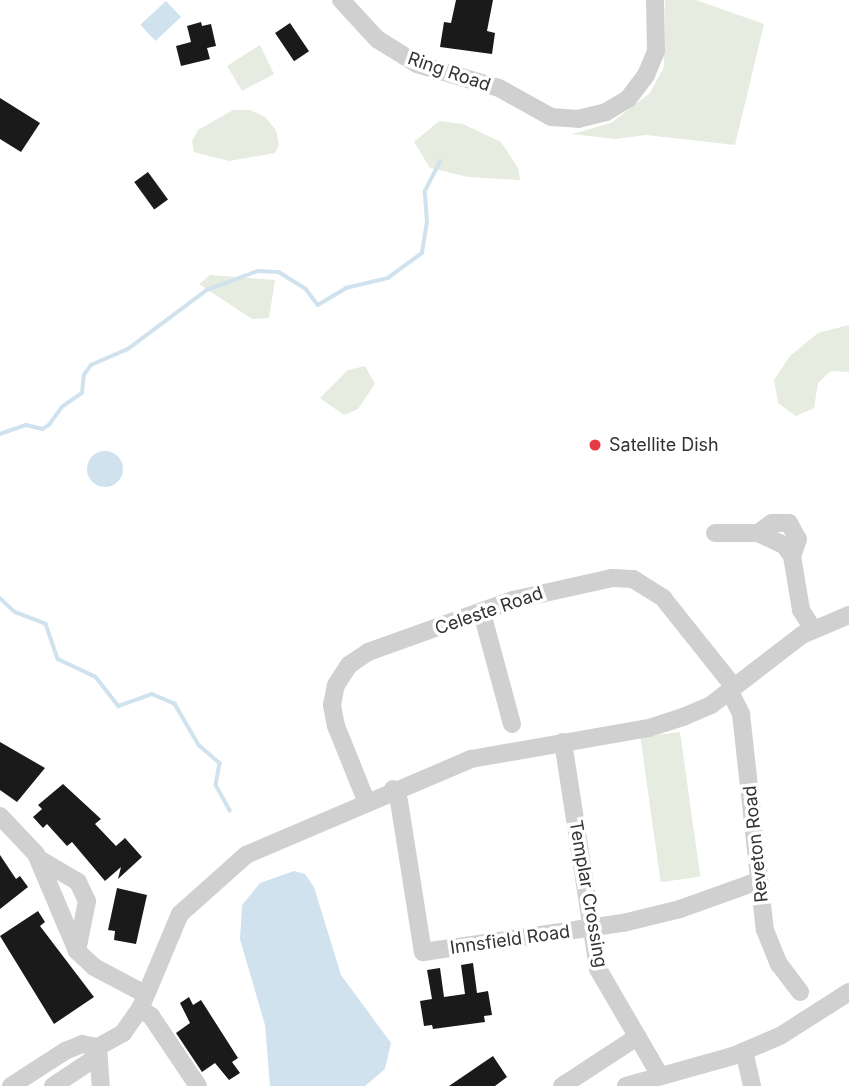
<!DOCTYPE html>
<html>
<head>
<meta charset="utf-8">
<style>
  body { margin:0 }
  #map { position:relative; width:849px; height:1086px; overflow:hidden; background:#fff; font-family:Inter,sans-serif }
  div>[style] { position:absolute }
  .green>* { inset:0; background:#e6ecdf; transform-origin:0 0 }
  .water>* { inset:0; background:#cfe2ee; transform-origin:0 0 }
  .round { border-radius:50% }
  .stream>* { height:3.5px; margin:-1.75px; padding:0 1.75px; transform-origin:1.75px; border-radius:1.75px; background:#cfe2ee }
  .building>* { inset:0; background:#1a1a1a; transform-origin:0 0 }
  .minor>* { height:18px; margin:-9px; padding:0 9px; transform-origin:9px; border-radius:9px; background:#d0d0d0 }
  .dots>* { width:19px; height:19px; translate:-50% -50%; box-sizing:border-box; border:4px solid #fff; border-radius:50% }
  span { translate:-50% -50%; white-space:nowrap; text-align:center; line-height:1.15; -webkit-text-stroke:7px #fff; paint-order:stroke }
  .street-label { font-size:18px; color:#333 }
  .poi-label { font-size:18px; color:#333 }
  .left { translate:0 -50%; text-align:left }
</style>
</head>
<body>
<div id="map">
  <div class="green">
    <i style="clip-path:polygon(665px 0,696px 0,764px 24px,735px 145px,646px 135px,615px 139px,572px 134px,611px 123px,650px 93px,664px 67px)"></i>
    <i style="clip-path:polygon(260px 45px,274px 74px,242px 91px,227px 66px)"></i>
    <i style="clip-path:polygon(233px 110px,250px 110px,265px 117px,276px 130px,279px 145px,275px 153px,229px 161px,194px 152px,192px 141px,198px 130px)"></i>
    <i style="clip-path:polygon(439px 121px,463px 124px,501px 142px,518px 168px,520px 180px,468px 177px,430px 168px,414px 142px)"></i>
    <i style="clip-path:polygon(210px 275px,275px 280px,269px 318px,252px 319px,199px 284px)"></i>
    <i style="clip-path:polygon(849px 325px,849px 372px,831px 371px,818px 383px,814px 408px,796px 416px,778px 403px,774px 380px,790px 356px,818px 333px)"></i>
    <i style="clip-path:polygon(365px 366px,375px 384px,358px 409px,344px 415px,320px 398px,348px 370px)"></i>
    <i style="left:680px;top:732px;width:146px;height:40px;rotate:82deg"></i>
  </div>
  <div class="water">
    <i style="left:166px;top:1px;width:22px;height:35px;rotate:47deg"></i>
    <i class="round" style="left:87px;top:451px;width:36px;height:36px"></i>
    <i style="clip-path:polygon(294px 871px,305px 874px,314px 887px,341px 975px,391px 1043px,385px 1069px,365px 1086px,270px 1086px,265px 1025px,240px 939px,242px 905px,260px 883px)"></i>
  </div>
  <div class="stream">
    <i style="left:0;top:434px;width:28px;rotate:-19deg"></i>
    <i style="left:26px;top:425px;width:17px;rotate:13deg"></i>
    <i style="left:43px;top:429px;width:7px;rotate:-34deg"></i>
    <i style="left:49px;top:425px;width:22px;rotate:-54deg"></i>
    <i style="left:62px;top:407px;width:24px;rotate:-35deg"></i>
    <i style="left:82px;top:393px;width:18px;rotate:-84deg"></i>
    <i style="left:84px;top:375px;width:12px;rotate:-55deg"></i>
    <i style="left:91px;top:365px;width:40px;rotate:-23.4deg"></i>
    <i style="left:128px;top:349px;width:99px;rotate:-36.8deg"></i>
    <i style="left:207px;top:290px;width:54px;rotate:-20.4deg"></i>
    <i style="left:258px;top:271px;width:21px;rotate:3deg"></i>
    <i style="left:279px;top:272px;width:32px;rotate:32deg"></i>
    <i style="left:306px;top:289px;width:20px;rotate:53deg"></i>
    <i style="left:318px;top:305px;width:33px;rotate:-31deg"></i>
    <i style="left:346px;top:288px;width:43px;rotate:-13.4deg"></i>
    <i style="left:388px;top:278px;width:42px;rotate:-36.3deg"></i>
    <i style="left:422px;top:253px;width:30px;rotate:-81deg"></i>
    <i style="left:427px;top:223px;width:32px;rotate:-94deg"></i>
    <i style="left:425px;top:191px;width:33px;rotate:-63deg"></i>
    <i style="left:0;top:598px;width:21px;rotate:43deg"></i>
    <i style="left:15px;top:612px;width:33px;rotate:21deg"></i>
    <i style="left:46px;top:624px;width:37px;rotate:71deg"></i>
    <i style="left:58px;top:659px;width:42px;rotate:25.3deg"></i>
    <i style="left:96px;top:677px;width:37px;rotate:52deg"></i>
    <i style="left:119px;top:706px;width:35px;rotate:-20deg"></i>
    <i style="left:152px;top:694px;width:25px;rotate:23deg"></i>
    <i style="left:175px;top:704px;width:48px;rotate:59.7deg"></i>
    <i style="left:199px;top:745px;width:28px;rotate:41deg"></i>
    <i style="left:220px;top:763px;width:22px;rotate:100deg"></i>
    <i style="left:216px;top:785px;width:29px;rotate:61deg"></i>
  </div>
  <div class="building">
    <i style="clip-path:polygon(456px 0,493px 0,487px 31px,495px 33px,492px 54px,440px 47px,444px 22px,451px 23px)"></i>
    <i style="clip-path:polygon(201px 22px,202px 26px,211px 24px,216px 46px,207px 48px,210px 59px,181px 66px,176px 46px,191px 42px,187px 26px)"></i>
    <i style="left:290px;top:23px;width:34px;height:18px;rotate:56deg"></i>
    <i style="clip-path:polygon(0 98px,40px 123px,21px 152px,0 139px)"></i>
    <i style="left:148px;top:172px;width:34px;height:17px;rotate:54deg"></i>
    <i style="clip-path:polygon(0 742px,45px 768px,17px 802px,0 790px)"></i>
    <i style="clip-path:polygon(63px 784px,101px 819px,95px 824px,116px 846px,125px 838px,142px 857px,118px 879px,121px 867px,105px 881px,72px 842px,67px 846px,47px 824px,43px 828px,33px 817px,42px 809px,38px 805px)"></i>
    <i style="clip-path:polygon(0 855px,16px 879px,20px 876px,28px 887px,0 909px)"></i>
    <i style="clip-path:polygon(117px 888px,147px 895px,136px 944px,114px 940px,115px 931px,108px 930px)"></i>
    <i style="clip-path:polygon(38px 911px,45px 922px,40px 926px,94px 997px,54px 1024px,0 936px)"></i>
    <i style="clip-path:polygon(473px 963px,477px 993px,488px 991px,492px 1015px,484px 1016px,485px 1022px,433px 1029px,432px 1025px,424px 1026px,420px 1001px,432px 999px,427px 970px,440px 968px,444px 997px,465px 994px,461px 965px)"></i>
    <i style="clip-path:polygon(189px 997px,193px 1005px,201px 1000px,238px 1058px,232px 1062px,240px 1073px,229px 1080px,215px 1063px,202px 1072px,176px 1033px,190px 1023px,180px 1003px)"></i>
    <i style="clip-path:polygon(493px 1056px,507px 1077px,495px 1086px,449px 1086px)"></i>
  </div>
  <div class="minor">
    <i style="left:341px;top:0;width:53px;rotate:47.3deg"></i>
    <i style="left:377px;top:39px;width:47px;rotate:32deg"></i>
    <i style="left:417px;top:64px;width:85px;rotate:16.3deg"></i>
    <i style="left:499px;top:88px;width:60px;rotate:29.1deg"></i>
    <i style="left:551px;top:117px;width:27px;rotate:4deg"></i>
    <i style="left:578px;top:119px;width:29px;rotate:-14deg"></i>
    <i style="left:606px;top:112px;width:26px;rotate:-31deg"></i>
    <i style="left:628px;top:99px;width:30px;rotate:-53deg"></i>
    <i style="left:646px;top:75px;width:26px;rotate:-67deg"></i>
    <i style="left:656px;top:51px;width:51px;rotate:-91.1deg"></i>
    <i style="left:715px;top:533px;width:43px"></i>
    <i style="left:758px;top:533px;width:29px;rotate:25deg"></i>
    <i style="left:784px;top:545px;width:14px;rotate:54deg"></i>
    <i style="left:792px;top:556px;width:55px;rotate:80.5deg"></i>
    <i style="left:801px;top:610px;width:22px;rotate:58deg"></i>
    <i style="left:758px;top:533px;width:17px;rotate:-36deg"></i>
    <i style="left:772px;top:523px;width:17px"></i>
    <i style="left:789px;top:523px;width:18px;rotate:61deg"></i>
    <i style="left:798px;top:539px;width:18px;rotate:109deg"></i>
    <i style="left:482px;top:613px;width:115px;rotate:74.9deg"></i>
    <i style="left:729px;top:690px;width:27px;rotate:63deg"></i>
    <i style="left:741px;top:714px;width:217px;rotate:83.7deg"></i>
    <i style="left:765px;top:930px;width:37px;rotate:68deg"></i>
    <i style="left:779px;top:964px;width:35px;rotate:53deg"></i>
    <i style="left:563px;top:742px;width:230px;rotate:81.2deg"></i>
    <i style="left:598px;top:969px;width:121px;rotate:59.8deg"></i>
    <i style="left:393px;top:789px;width:13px;rotate:63deg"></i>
    <i style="left:399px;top:801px;width:153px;rotate:81deg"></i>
    <i style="left:423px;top:952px;width:202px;rotate:-8.3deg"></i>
    <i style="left:623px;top:923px;width:59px;rotate:-13.8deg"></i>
    <i style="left:680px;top:909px;width:83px;rotate:-19.7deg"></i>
    <i style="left:367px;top:803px;width:83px;rotate:-111.9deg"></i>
    <i style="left:336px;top:726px;width:21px;rotate:-101deg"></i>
    <i style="left:332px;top:705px;width:20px;rotate:-79deg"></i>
    <i style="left:336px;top:685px;width:24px;rotate:-57deg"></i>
    <i style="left:349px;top:665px;width:23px;rotate:-34deg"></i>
    <i style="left:368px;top:652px;width:154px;rotate:-19.7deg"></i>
    <i style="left:513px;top:600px;width:101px;rotate:-12.5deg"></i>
    <i style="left:612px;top:578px;width:21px;rotate:3deg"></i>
    <i style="left:633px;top:579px;width:36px;rotate:32deg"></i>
    <i style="left:663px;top:598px;width:114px;rotate:51.4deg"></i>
    <i style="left:0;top:816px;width:52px;rotate:46.5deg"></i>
    <i style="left:36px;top:854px;width:105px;rotate:67.1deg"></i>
    <i style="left:77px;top:951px;width:23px;rotate:43deg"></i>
    <i style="left:94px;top:967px;width:58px;rotate:27.9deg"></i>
    <i style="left:39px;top:859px;width:45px;rotate:30.5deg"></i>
    <i style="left:78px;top:882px;width:21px;rotate:65deg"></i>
    <i style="left:87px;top:901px;width:51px;rotate:101.3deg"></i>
    <i style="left:140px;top:1009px;width:13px;rotate:32deg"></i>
    <i style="left:151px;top:1016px;width:84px;rotate:56.1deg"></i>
    <i style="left:98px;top:1047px;width:39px;rotate:86deg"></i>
    <i style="left:744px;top:1051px;width:36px;rotate:77deg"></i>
    <i style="left:11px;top:1086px;width:64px;rotate:-32.9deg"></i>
    <i style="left:65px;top:1051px;width:18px;rotate:-22deg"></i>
    <i style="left:82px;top:1044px;width:16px;rotate:11deg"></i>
    <i style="left:98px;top:1047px;width:29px;rotate:-29deg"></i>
    <i style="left:123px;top:1033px;width:29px;rotate:-55deg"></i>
    <i style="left:140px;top:1009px;width:103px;rotate:-67.2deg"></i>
    <i style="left:180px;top:914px;width:89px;rotate:-41.8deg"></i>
    <i style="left:246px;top:855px;width:245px;rotate:-23.1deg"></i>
    <i style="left:471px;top:759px;width:181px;rotate:-9.9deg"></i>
    <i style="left:649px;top:728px;width:36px;rotate:-18deg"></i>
    <i style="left:683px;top:717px;width:30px;rotate:-23deg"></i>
    <i style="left:711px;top:705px;width:115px;rotate:-37.6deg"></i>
    <i style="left:802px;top:635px;width:51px;rotate:-23.1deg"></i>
    <i style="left:53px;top:1086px;width:47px;rotate:-33.7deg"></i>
    <i style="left:92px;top:1060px;width:14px;rotate:-65deg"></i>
    <i style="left:562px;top:1086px;width:90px;rotate:-33.2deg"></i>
    <i style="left:626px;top:1086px;width:111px;rotate:-15.7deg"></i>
    <i style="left:733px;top:1056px;width:51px;rotate:-23.1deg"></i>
    <i style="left:780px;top:1036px;width:82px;rotate:-32.5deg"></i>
  </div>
  <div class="dots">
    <i style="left:595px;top:445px;background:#e63946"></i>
  </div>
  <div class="street-label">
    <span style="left:449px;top:72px;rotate:19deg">Ring Road</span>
    <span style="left:489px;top:611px;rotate:-19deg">Celeste Road</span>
    <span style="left:756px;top:844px;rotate:-96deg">Reveton Road</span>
    <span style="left:588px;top:894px;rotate:80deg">Templar Crossing</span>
    <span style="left:510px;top:940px;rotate:-8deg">Innsfield Road</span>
  </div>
  <div class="poi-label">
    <span class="left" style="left:609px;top:445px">Satellite Dish</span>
  </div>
</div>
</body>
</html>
